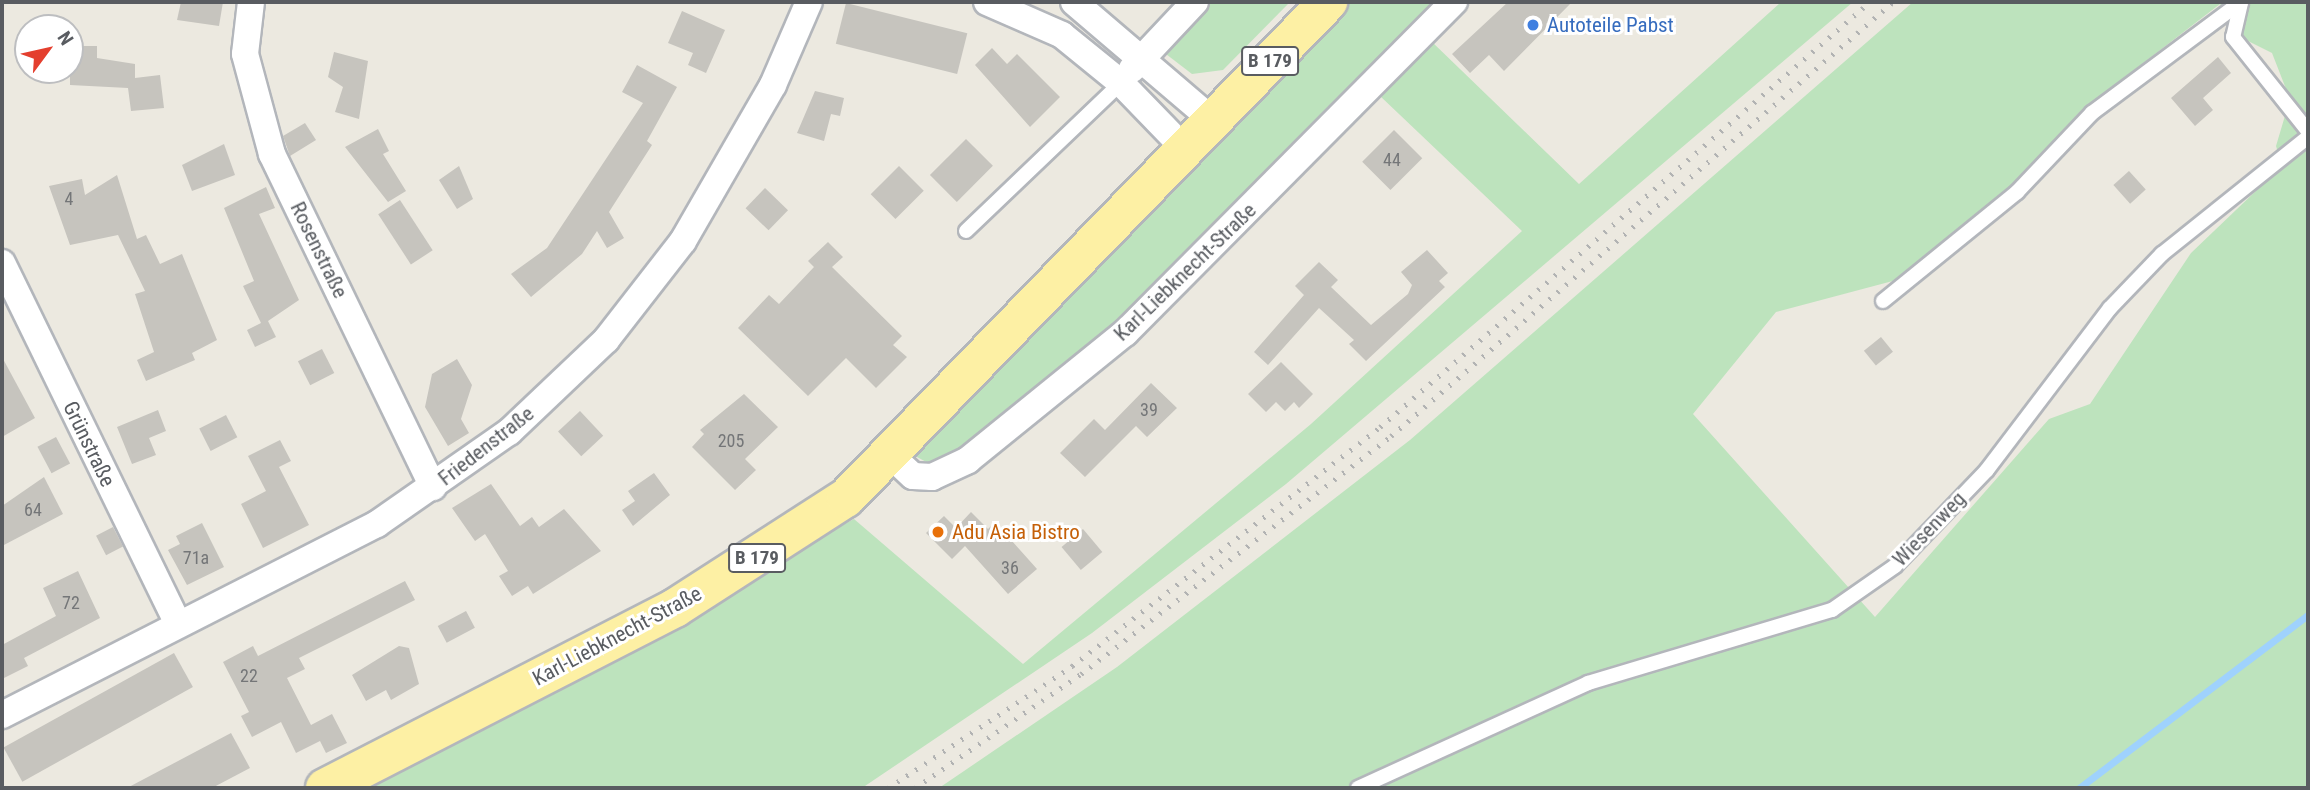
<!DOCTYPE html>
<html>
<head>
<meta charset="utf-8">
<style>
  body { margin:0 }
  #map { position:relative; width:2310px; height:790px; overflow:hidden; background:#ece9e0; font-family:"Roboto Condensed",sans-serif }
  div>[style] { position:absolute }
  .green>* { inset:0; background:#bde3bd }
  .stream>* { height:7px; margin:-3.5px; padding:0 3.5px; transform-origin:3.5px; border-radius:3.5px; background:#9fd2fd }
  .building>* { inset:0; background:#c6c4be; transform-origin:0 0 }
  .roads { filter:drop-shadow(2px 0 #b3b6bb) drop-shadow(-2px 0 #b3b6bb) drop-shadow(0 2px #b3b6bb) drop-shadow(0 -2px #b3b6bb) }
  .lane>* { height:14px; margin:-7px; padding:0 7px; transform-origin:7px; border-radius:7px; background:#fff }
  .street>* { height:26px; margin:-13px; padding:0 13px; transform-origin:13px; border-radius:13px; background:#fff }
  .primary>* { height:38px; margin:-19px; padding:0 19px; transform-origin:19px; border-radius:19px; background:#fdf0a4 }
  .rail>* { height:5px; margin-top:-2.5px; transform-origin:0; background:repeating-linear-gradient(90deg,#b2b3b3 0 2px,transparent 0 11px) }
  .dots>* { width:19px; height:19px; translate:-50% -50%; box-sizing:border-box; border:4px solid #fff; border-radius:50% }
  span { translate:-50% -50%; white-space:nowrap; text-align:center; line-height:1.15; -webkit-text-stroke:6px #fff; paint-order:stroke }
  .number-label { font-size:18px; color:#747678 }
  .number-label span { -webkit-text-stroke-width:0 }
  .shield-label span { padding:2px 5px; background:#fff; border:2px solid; border-radius:5px; -webkit-text-stroke-width:0 }
  .shield-label { font-size:19px; color:#595c61; font-weight:700 }
  .shop-label { font-size:21px; color:#366cbe }
  .left { translate:0 -50%; text-align:left }
  .street-label { font-size:21px; color:#595c61 }
  .food-label { font-size:21px; color:#c56008 }
  .frame { position:absolute; inset:0; border:4px solid #595c61; pointer-events:none }
  .north { position:absolute; left:14px; top:14px; width:70px; height:70px; box-sizing:border-box; background:#fff; border:2px solid #bdbec0; border-radius:50%; rotate:57deg; font-size:19px; font-weight:700; line-height:28px; text-align:center; color:#595c61 }
  .north::after { content:''; display:block; margin:auto; width:24px; height:32px; background:#e43f2e; clip-path:polygon(50% 0,100% 100%,50% 72%,0 100%) }
</style>
</head>
<body>
<div id="map">
  <div class="green">
    <i style="clip-path:polygon(1211px 2px,1290px 2px,1223px 70px,1192px 74px,1162px 51px)"></i>
    <i style="clip-path:polygon(1347px 2px,1443px 2px,1119px 328px,961px 452px,930px 464px,917px 457px,913px 451px,1092px 262px,1134px 232px,1286px 75px)"></i>
    <i style="clip-path:polygon(1781px 2px,1853px 2px,1286px 484px,1092px 633px,862px 788px,358px 788px,854px 519px,1023px 664px,1311px 424px,1522px 231px,1379px 95px,1431px 41px,1579px 184px)"></i>
    <i style="clip-path:polygon(evenodd,1913px 2px,2308px 2px,2308px 788px,939px 788px,1117px 667px,1410px 440px,1913px 2px,2220px 4px,2244px 39px,2272px 53px,2290px 99px,2276px 146px,2282px 166px,2191px 253px,2090px 404px,2049px 419px,1875px 617px,1693px 414px,1776px 312px,1904px 278px,2005px 192px,2081px 111px,2220px 4px)"></i>
  </div>
  <div class="stream">
    <i style="left:2079px;top:788px;width:287px;rotate:-37.1deg"></i>
  </div>
  <div class="building">
    <i style="clip-path:polygon(181px 2px,223px 2px,219px 26px,177px 20px)"></i>
    <i style="clip-path:polygon(1508px 2px,1572px 2px,1504px 71px,1489px 55px,1470px 73px,1452px 54px)"></i>
    <i style="left:846px;top:3px;width:125px;height:42px;rotate:14deg"></i>
    <i style="clip-path:polygon(682px 11px,725px 30px,706px 73px,688px 65px,693px 53px,668px 43px)"></i>
    <i style="clip-path:polygon(70px 46px,97px 46px,97px 58px,135px 64px,135px 78px,160px 75px,164px 108px,131px 111px,128px 88px,70px 85px)"></i>
    <i style="clip-path:polygon(992px 48px,1007px 64px,1017px 54px,1060px 97px,1030px 127px,975px 65px)"></i>
    <i style="clip-path:polygon(334px 52px,368px 61px,359px 119px,335px 112px,343px 87px,328px 77px)"></i>
    <i style="clip-path:polygon(2218px 57px,2231px 73px,2203px 98px,2213px 110px,2195px 126px,2171px 98px)"></i>
    <i style="clip-path:polygon(637px 65px,677px 87px,647px 141px,652px 145px,609px 212px,624px 238px,607px 248px,597px 231px,582px 254px,531px 297px,511px 274px,547px 248px,643px 103px,622px 92px)"></i>
    <i style="clip-path:polygon(815px 91px,844px 98px,840px 116px,831px 114px,824px 141px,797px 133px)"></i>
    <i style="clip-path:polygon(305px 123px,316px 140px,290px 156px,283px 136px)"></i>
    <i style="clip-path:polygon(378px 129px,389px 151px,383px 154px,406px 191px,388px 202px,345px 147px)"></i>
    <i style="left:1394px;top:130px;width:40px;height:45px;rotate:45deg"></i>
    <i style="left:966px;top:139px;width:38px;height:51px;rotate:45deg"></i>
    <i style="clip-path:polygon(224px 144px,235px 175px,192px 191px,182px 165px)"></i>
    <i style="clip-path:polygon(459px 166px,473px 199px,457px 209px,439px 180px)"></i>
    <i style="left:899px;top:166px;width:35px;height:40px;rotate:45deg"></i>
    <i style="left:2129px;top:171px;width:25px;height:21px;rotate:48deg"></i>
    <i style="clip-path:polygon(117px 175px,137px 239px,146px 235px,160px 264px,182px 254px,217px 340px,192px 353px,195px 360px,146px 381px,137px 360px,154px 352px,135px 294px,145px 291px,118px 235px,70px 245px,49px 186px,82px 179px,85px 195px)"></i>
    <i style="clip-path:polygon(266px 187px,275px 208px,259px 214px,299px 300px,268px 321px,276px 337px,255px 347px,247px 330px,261px 323px,243px 286px,254px 281px,224px 208px)"></i>
    <i style="left:765px;top:188px;width:32px;height:28px;rotate:44deg"></i>
    <i style="left:400px;top:200px;width:60px;height:26px;rotate:57deg"></i>
    <i style="clip-path:polygon(828px 242px,843px 257px,832px 267px,902px 336px,893px 345px,907px 357px,876px 388px,846px 358px,808px 396px,738px 328px,769px 295px,779px 304px,814px 267px,808px 261px)"></i>
    <i style="clip-path:polygon(1427px 250px,1448px 273px,1439px 281px,1445px 287px,1366px 361px,1349px 344px,1354px 340px,1319px 308px,1268px 365px,1254px 352px,1304px 295px,1295px 286px,1319px 262px,1338px 280px,1331px 287px,1371px 325px,1408px 294px,1412px 285px,1401px 272px)"></i>
    <i style="left:1881px;top:337px;width:19px;height:22px;rotate:51deg"></i>
    <i style="left:322px;top:349px;width:27px;height:27px;rotate:63deg"></i>
    <i style="clip-path:polygon(2px 357px,35px 418px,2px 437px)"></i>
    <i style="clip-path:polygon(457px 359px,472px 385px,461px 419px,469px 433px,448px 446px,425px 407px,432px 374px)"></i>
    <i style="clip-path:polygon(1281px 362px,1313px 394px,1299px 408px,1294px 402px,1285px 411px,1276px 402px,1266px 412px,1248px 394px)"></i>
    <i style="clip-path:polygon(1151px 383px,1177px 408px,1147px 437px,1136px 426px,1085px 477px,1060px 453px,1094px 419px,1105px 430px)"></i>
    <i style="clip-path:polygon(744px 394px,778px 427px,745px 459px,756px 470px,735px 490px,692px 447px,704px 434px,700px 430px)"></i>
    <i style="clip-path:polygon(158px 410px,166px 431px,149px 438px,156px 455px,132px 464px,117px 427px)"></i>
    <i style="left:580px;top:411px;width:34px;height:30px;rotate:47deg"></i>
    <i style="left:226px;top:415px;width:25px;height:30px;rotate:63deg"></i>
    <i style="left:56px;top:437px;width:30px;height:21px;rotate:62deg"></i>
    <i style="clip-path:polygon(280px 440px,291px 461px,279px 467px,309px 525px,263px 548px,241px 504px,266px 491px,248px 456px)"></i>
    <i style="clip-path:polygon(654px 473px,670px 495px,633px 526px,622px 510px,635px 501px,628px 491px)"></i>
    <i style="clip-path:polygon(44px 477px,63px 514px,2px 546px,2px 506px)"></i>
    <i style="clip-path:polygon(491px 484px,520px 526px,532px 517px,539px 527px,564px 509px,601px 551px,533px 594px,528px 586px,512px 596px,499px 576px,508px 571px,485px 534px,475px 541px,452px 508px)"></i>
    <i style="clip-path:polygon(971px 512px,988px 529px,995px 522px,1037px 569px,1008px 594px,965px 546px,952px 559px,926px 533px,944px 516px,956px 528px)"></i>
    <i style="clip-path:polygon(202px 523px,224px 567px,187px 585px,168px 550px,180px 544px,176px 536px)"></i>
    <i style="left:113px;top:527px;width:22px;height:19px;rotate:63deg"></i>
    <i style="left:1083px;top:529px;width:30px;height:28px;rotate:50deg"></i>
    <i style="clip-path:polygon(78px 571px,100px 618px,24px 658px,28px 666px,2px 679px,2px 645px,56px 616px,43px 588px)"></i>
    <i style="clip-path:polygon(405px 581px,415px 600px,299px 658px,305px 669px,287px 678px,311px 725px,332px 714px,347px 743px,326px 753px,320px 741px,296px 753px,281px 722px,252px 737px,241px 716px,249px 712px,223px 662px,253px 646px,258px 656px)"></i>
    <i style="left:466px;top:611px;width:19px;height:32px;rotate:62deg"></i>
    <i style="clip-path:polygon(399px 646px,409px 648px,419px 684px,391px 700px,386px 690px,366px 701px,352px 675px)"></i>
    <i style="left:174px;top:653px;width:39px;height:195px;rotate:61deg"></i>
    <i style="clip-path:polygon(231px 733px,250px 768px,212px 788px,127px 788px)"></i>
  </div>
  <div class="roads">
    <div class="lane">
      <i style="left:2241px;top:3px;width:35px;rotate:103deg"></i>
      <i style="left:2233px;top:37px;width:120px;rotate:51.4deg"></i>
      <i style="left:966px;top:231px;width:214px;rotate:-43.7deg"></i>
      <i style="left:1883px;top:301px;width:173px;rotate:-39.1deg"></i>
      <i style="left:2017px;top:192px;width:109px;rotate:-46.5deg"></i>
      <i style="left:2092px;top:113px;width:186px;rotate:-36.7deg"></i>
      <i style="left:1358px;top:788px;width:253px;rotate:-24.5deg"></i>
      <i style="left:1588px;top:683px;width:255px;rotate:-16.7deg"></i>
      <i style="left:1832px;top:610px;width:77px;rotate:-34.9deg"></i>
      <i style="left:1895px;top:566px;width:133px;rotate:-46.2deg"></i>
      <i style="left:1987px;top:470px;width:203px;rotate:-52.8deg"></i>
      <i style="left:2110px;top:308px;width:75px;rotate:-46.1deg"></i>
      <i style="left:2162px;top:254px;width:187px;rotate:-38.7deg"></i>
    </div>
    <div class="street">
      <i style="left:251px;top:2px;width:52px;rotate:96.6deg"></i>
      <i style="left:245px;top:54px;width:104px;rotate:74.9deg"></i>
      <i style="left:272px;top:154px;width:370px;rotate:64.2deg"></i>
      <i style="left:987px;top:2px;width:82px;rotate:23.7deg"></i>
      <i style="left:1062px;top:35px;width:76px;rotate:39.1deg"></i>
      <i style="left:1121px;top:83px;width:91px;rotate:45.9deg"></i>
      <i style="left:1074px;top:2px;width:182px;rotate:40.5deg"></i>
      <i style="left:1132px;top:69px;width:92px;rotate:-46.8deg"></i>
      <i style="left:2px;top:263px;width:402px;rotate:64deg"></i>
      <i style="left:887px;top:452px;width:35px;rotate:43deg"></i>
      <i style="left:913px;top:476px;width:19px;rotate:3deg"></i>
      <i style="left:932px;top:477px;width:40px;rotate:-25deg"></i>
      <i style="left:968px;top:460px;width:202px;rotate:-39deg"></i>
      <i style="left:1125px;top:333px;width:467px;rotate:-45.2deg"></i>
      <i style="left:2px;top:715px;width:421px;rotate:-27deg"></i>
      <i style="left:377px;top:524px;width:161px;rotate:-34.9deg"></i>
      <i style="left:509px;top:432px;width:134px;rotate:-43.5deg"></i>
      <i style="left:606px;top:340px;width:125px;rotate:-52.1deg"></i>
      <i style="left:683px;top:241px;width:180px;rotate:-60deg"></i>
      <i style="left:773px;top:85px;width:90px;rotate:-66.6deg"></i>
    </div>
    <div class="primary">
      <i style="left:325px;top:788px;width:394px;rotate:-27.2deg"></i>
      <i style="left:675px;top:608px;width:203px;rotate:-32.8deg"></i>
      <i style="left:846px;top:498px;width:692px;rotate:-45.82deg"></i>
    </div>
  </div>
  <div class="rail">
    <i style="left:888px;top:788px;width:221px;rotate:-33.5deg"></i>
    <i style="left:1072px;top:666px;width:390px;rotate:-37.8deg"></i>
    <i style="left:1380px;top:427px;width:649px;rotate:-40.94deg"></i>
    <i style="left:915px;top:788px;width:201px;rotate:-34.5deg"></i>
    <i style="left:1081px;top:674px;width:391px;rotate:-37.5deg"></i>
    <i style="left:1391px;top:436px;width:664px;rotate:-40.84deg"></i>
  </div>
  <div class="dots">
    <i style="left:1533px;top:25px;background:#3f7fe0"></i>
    <i style="left:938px;top:532px;background:#e8710a"></i>
  </div>
  <div class="number-label">
    <span style="left:1392px;top:160px">44</span>
    <span style="left:69px;top:199px">4</span>
    <span style="left:1149px;top:410px">39</span>
    <span style="left:731px;top:441px">205</span>
    <span style="left:33px;top:510px">64</span>
    <span style="left:196px;top:558px">71a</span>
    <span style="left:1010px;top:568px">36</span>
    <span style="left:71px;top:603px">72</span>
    <span style="left:249px;top:676px">22</span>
  </div>
  <div class="shield-label">
    <span style="left:1270px;top:61px">B 179</span>
    <span style="left:757px;top:558px">B 179</span>
  </div>
  <div class="shop-label">
    <span class="left" style="left:1547px;top:25px">Autoteile Pabst</span>
  </div>
  <div class="street-label">
    <span style="left:319px;top:250px;rotate:64deg">Rosenstraße</span>
    <span style="left:1185px;top:272px;rotate:-44deg">Karl-Liebknecht-Straße</span>
    <span style="left:89px;top:444px;rotate:64deg">Grünstraße</span>
    <span style="left:486px;top:446px;rotate:-38deg">Friedenstraße</span>
    <span style="left:1929px;top:529px;rotate:-46deg">Wiesenweg</span>
    <span style="left:617px;top:636px;rotate:-28deg">Karl-Liebknecht-Straße</span>
  </div>
  <div class="food-label">
    <span class="left" style="left:952px;top:532px">Adu Asia Bistro</span>
  </div>
  <div class="frame"></div>
  <div class="north">N</div>
</div>
</body>
</html>
